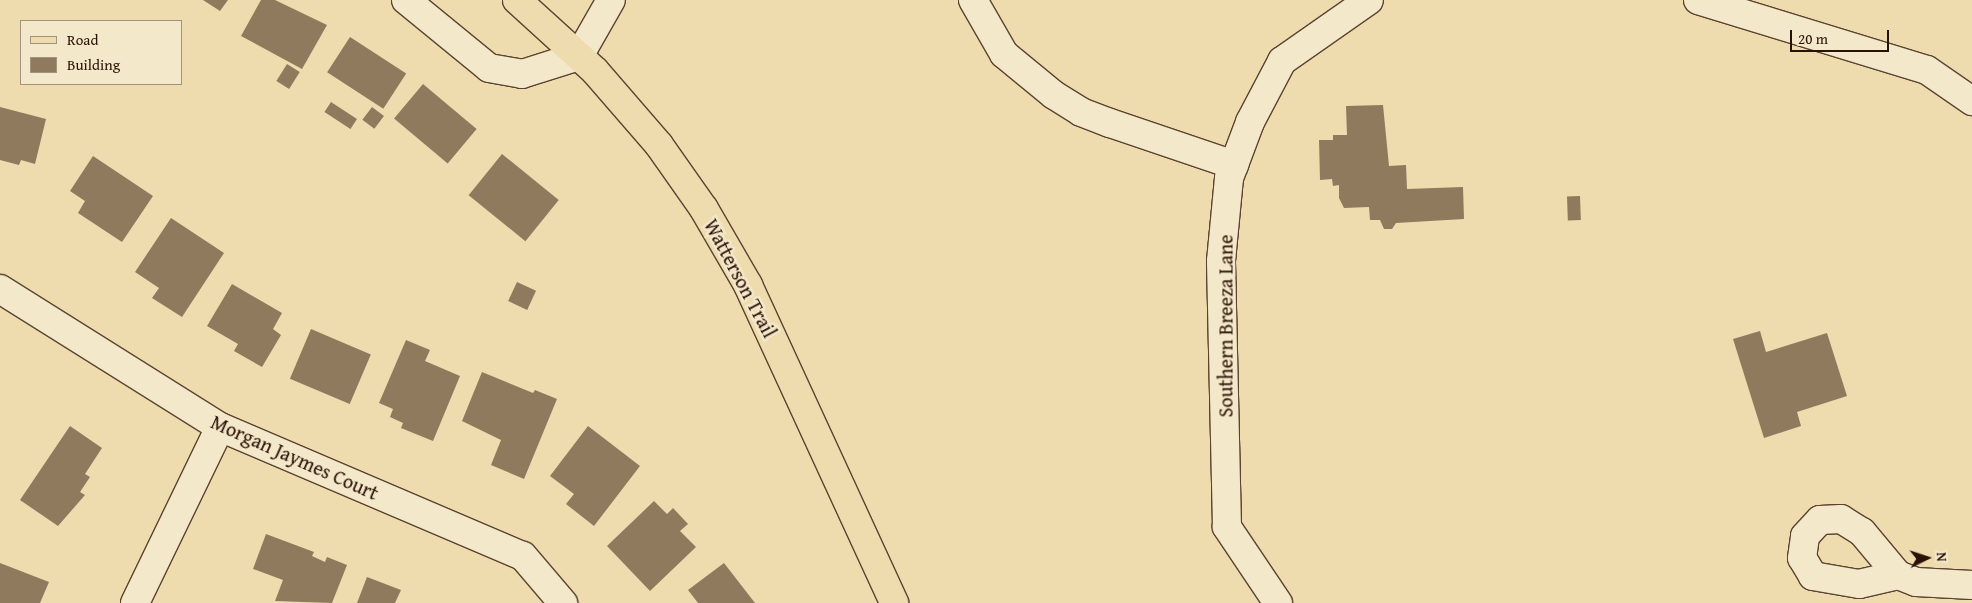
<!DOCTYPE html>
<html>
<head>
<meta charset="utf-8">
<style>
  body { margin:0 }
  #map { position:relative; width:1972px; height:603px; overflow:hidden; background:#eedbae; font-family:"Gentium Book Plus",serif }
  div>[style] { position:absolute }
  .building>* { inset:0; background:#8f7a5d; transform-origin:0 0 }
  .roads { filter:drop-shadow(1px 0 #5a4430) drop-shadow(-1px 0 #5a4430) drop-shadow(0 1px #5a4430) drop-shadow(0 -1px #5a4430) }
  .minor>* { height:28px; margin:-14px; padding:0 14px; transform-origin:14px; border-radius:14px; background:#f4e8ca }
  .major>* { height:28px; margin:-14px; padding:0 14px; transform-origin:14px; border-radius:14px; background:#eedbae }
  span { translate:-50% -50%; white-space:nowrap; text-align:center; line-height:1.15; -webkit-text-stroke:5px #f4e8ca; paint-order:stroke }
  .street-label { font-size:20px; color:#291106 }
  .legend { position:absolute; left:20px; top:20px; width:162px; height:65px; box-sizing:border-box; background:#f4e8ca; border:1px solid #a3927c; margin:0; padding:6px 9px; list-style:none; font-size:15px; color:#291106 }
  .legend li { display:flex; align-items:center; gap:10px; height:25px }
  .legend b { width:25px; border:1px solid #a3927c }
  .north { position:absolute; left:1902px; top:533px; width:50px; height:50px; -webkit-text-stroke:4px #f4e8ca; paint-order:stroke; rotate:86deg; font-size:14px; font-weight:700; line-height:20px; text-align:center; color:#291106 }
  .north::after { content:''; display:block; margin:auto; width:18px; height:22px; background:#291106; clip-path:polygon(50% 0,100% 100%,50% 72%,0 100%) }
  .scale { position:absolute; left:1790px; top:30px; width:99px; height:22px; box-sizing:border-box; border:2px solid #291106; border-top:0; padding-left:6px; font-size:15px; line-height:18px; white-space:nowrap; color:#291106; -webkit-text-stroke:4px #f4e8ca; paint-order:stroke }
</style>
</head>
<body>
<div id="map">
  <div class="building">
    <i style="clip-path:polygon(203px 0,228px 0,220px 11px)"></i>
    <i style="clip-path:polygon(261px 0,275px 0,327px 25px,302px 69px,241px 36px)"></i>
    <i style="left:350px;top:37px;width:67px;height:42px;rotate:33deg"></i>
    <i style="left:287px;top:64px;width:15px;height:20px;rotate:32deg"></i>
    <i style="left:423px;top:84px;width:70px;height:45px;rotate:40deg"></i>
    <i style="left:331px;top:102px;width:31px;height:12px;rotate:33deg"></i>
    <i style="clip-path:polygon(1383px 105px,1389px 166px,1406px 165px,1407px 189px,1463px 187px,1464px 219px,1396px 223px,1392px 229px,1384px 229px,1380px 220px,1370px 220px,1369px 207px,1344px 208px,1339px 198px,1339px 185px,1333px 186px,1332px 179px,1320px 180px,1319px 140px,1333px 140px,1333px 135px,1347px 135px,1346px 106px)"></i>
    <i style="clip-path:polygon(0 107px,46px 119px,35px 164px,21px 160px,19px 165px,0 160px)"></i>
    <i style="left:372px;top:107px;width:15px;height:16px;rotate:37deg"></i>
    <i style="left:502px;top:154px;width:73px;height:53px;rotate:39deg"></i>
    <i style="clip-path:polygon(93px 156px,153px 196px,122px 242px,78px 213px,85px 201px,70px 191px)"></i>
    <i style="left:1580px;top:196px;width:24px;height:13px;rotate:88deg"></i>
    <i style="clip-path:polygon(171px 218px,224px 253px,182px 317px,152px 298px,159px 288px,135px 272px)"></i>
    <i style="left:517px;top:282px;width:21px;height:21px;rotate:25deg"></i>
    <i style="clip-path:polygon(232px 284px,282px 313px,273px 329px,281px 335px,262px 367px,234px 351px,238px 344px,207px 326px)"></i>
    <i style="left:311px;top:329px;width:65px;height:54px;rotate:23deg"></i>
    <i style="clip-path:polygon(1760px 331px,1766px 352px,1827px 333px,1847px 396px,1797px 412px,1801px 426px,1764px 438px,1733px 339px)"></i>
    <i style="clip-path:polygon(406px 340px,430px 350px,425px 361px,460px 376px,433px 441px,401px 428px,403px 423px,390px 417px,393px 409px,379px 403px)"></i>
    <i style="clip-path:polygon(482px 372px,533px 393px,535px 390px,557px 399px,524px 479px,491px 465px,501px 440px,462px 421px)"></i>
    <i style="clip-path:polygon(70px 426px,102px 448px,85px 474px,90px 477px,80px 492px,85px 495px,58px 526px,20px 500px)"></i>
    <i style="clip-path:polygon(588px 426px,640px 466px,594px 526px,566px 504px,574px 494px,550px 476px)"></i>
    <i style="clip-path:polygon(654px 501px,667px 514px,673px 508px,688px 524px,680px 531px,696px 547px,650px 591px,607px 546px)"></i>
    <i style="clip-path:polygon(266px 534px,314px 552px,312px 556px,325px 562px,327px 557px,347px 565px,332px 603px,275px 601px,283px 580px,253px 569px)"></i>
    <i style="clip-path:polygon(0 563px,49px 582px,40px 603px,0 603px)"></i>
    <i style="clip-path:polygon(724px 563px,755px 603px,698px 603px,688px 590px)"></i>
    <i style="clip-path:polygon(367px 577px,401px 590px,395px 603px,357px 603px)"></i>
  </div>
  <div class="roads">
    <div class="minor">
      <i style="left:406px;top:0;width:107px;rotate:39.3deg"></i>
      <i style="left:489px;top:68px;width:34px;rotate:10deg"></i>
      <i style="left:522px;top:74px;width:60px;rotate:-17.5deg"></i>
      <i style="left:579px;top:56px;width:64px;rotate:-60.3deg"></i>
      <i style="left:973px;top:0;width:62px;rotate:60.1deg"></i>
      <i style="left:1004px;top:54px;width:65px;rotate:39.4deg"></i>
      <i style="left:1054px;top:95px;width:32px;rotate:32deg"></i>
      <i style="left:1081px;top:112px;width:31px;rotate:21deg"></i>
      <i style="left:1110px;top:123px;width:131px;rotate:18.7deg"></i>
      <i style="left:1698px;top:0;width:239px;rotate:17deg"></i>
      <i style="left:1927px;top:70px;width:55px;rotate:34.6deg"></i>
      <i style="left:0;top:289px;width:260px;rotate:32.1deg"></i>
      <i style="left:220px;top:427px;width:329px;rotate:23.1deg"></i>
      <i style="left:523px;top:556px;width:62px;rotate:49.6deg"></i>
      <i style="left:1898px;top:575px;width:40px;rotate:167deg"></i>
      <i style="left:1859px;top:584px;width:47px;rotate:-170.1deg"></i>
      <i style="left:1813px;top:576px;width:21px;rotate:-121deg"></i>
      <i style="left:1802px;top:558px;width:22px;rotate:-82deg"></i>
      <i style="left:1805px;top:536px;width:22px;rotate:-47deg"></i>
      <i style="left:1820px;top:520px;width:21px;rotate:-3deg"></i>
      <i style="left:1841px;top:519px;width:25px;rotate:32deg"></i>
      <i style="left:1862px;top:532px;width:56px;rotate:50.1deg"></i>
      <i style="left:1898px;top:575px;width:19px;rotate:21deg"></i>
      <i style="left:1916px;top:582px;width:56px;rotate:3.1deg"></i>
      <i style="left:135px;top:603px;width:195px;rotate:-64.2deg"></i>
      <i style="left:1278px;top:603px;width:92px;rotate:-123.9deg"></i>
      <i style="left:1227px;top:527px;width:266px;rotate:-91.3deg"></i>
      <i style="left:1221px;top:261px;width:83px;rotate:-84.5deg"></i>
      <i style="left:1229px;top:178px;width:60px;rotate:-69.4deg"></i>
      <i style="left:1250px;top:122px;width:69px;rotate:-62.3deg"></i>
      <i style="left:1282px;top:61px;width:106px;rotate:-35deg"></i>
    </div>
    <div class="major">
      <i style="left:517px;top:0;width:105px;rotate:42.3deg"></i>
      <i style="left:595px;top:71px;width:98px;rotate:49.1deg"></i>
      <i style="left:659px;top:145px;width:78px;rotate:54.9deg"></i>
      <i style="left:704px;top:209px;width:88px;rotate:59.9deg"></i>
      <i style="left:748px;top:285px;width:350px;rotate:65.3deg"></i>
    </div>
  </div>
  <div class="street-label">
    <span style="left:741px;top:278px;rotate:62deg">Watterson Trail</span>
    <span style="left:1225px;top:326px;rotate:-90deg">Southern Breeza Lane</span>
    <span style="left:295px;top:457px;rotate:24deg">Morgan Jaymes Court</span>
  </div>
  <ul class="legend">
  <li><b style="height:6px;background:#eedbae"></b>Road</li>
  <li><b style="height:14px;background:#8f7a5d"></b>Building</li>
  </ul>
  <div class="north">N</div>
  <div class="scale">20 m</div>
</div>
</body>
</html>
